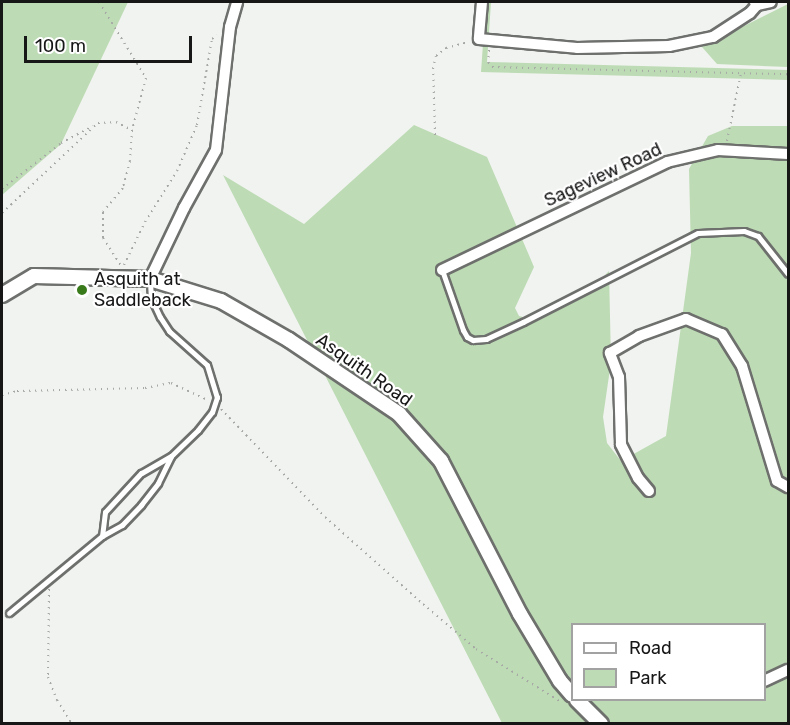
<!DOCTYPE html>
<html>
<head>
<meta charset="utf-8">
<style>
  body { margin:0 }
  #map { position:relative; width:790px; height:725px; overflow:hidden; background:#f0f3ef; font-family:Rubik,sans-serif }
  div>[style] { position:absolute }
  .green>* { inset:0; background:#bddbb4 }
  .path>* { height:2px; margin-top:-1px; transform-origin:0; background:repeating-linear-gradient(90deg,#a6a8a5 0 1.5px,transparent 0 6px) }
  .roads { filter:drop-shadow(2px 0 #6e706d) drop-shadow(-2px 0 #6e706d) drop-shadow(0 2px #6e706d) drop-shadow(0 -2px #6e706d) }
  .service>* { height:5px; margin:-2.5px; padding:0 2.5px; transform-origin:2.5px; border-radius:2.5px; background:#fff }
  .minor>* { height:10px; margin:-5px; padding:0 5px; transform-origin:5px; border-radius:5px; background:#fff }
  .tertiary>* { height:14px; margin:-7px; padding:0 7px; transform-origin:7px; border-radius:7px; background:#fff }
  .dots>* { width:16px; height:16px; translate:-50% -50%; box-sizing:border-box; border:3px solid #fff; border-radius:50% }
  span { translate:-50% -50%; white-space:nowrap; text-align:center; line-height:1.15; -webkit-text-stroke:4.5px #fff; paint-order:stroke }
  .street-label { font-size:18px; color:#161716 }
  .poi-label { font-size:18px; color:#161716 }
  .left { translate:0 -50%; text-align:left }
  .frame { position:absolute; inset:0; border:3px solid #161716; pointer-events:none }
  .legend { position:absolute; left:571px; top:623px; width:195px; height:78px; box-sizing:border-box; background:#fff; border:2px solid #a2a2a2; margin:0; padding:8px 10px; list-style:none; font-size:18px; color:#161716 }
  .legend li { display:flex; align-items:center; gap:12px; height:30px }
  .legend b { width:30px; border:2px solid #a2a2a2 }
  .scale { position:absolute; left:24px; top:36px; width:168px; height:27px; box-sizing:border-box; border:3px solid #161716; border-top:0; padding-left:8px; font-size:18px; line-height:21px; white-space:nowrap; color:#161716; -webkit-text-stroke:4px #fff; paint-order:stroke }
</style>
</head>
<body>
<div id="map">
  <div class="green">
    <i style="clip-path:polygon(2px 2px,128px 2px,61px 144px,2px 195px)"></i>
    <i style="clip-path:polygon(486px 2px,491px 2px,487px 62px,788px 70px,788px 80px,481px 72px)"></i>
    <i style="clip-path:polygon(788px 4px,788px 67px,717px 64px,702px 47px)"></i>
    <i style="clip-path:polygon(evenodd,414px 125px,487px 157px,534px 267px,515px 308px,519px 316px,537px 321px,584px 297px,609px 271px,611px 362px,603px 417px,607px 443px,621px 461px,666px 436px,691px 253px,689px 169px,708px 136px,732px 126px,788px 126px,788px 723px,502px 723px,223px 175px,304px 224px,414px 125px,572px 624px,764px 624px,764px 700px,572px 700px,572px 624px)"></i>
  </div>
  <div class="path">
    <i style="left:99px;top:2px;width:89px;rotate:58.3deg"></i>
    <i style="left:146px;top:78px;width:54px;rotate:105.1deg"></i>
    <i style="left:489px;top:50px;width:12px;rotate:95deg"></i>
    <i style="left:488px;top:62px;width:6px;rotate:51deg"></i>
    <i style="left:492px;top:67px;width:296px;rotate:1.4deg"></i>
    <i style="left:435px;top:135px;width:66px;rotate:-91.7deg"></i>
    <i style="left:433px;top:69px;width:13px;rotate:-77deg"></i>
    <i style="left:436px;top:56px;width:13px;rotate:-39deg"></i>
    <i style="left:446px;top:48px;width:23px;rotate:-15deg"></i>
    <i style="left:727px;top:141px;width:69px;rotate:-78.4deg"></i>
    <i style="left:2px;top:189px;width:75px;rotate:-37.9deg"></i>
    <i style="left:61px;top:143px;width:36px;rotate:-28deg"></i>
    <i style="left:2px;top:213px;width:132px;rotate:-43.2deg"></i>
    <i style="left:98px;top:123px;width:18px;rotate:-3deg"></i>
    <i style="left:116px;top:122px;width:18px;rotate:27deg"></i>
    <i style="left:132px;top:130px;width:31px;rotate:94deg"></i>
    <i style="left:130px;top:161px;width:28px;rotate:105deg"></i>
    <i style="left:123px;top:188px;width:31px;rotate:130deg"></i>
    <i style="left:103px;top:212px;width:26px;rotate:90deg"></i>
    <i style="left:103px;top:238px;width:35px;rotate:57deg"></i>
    <i style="left:124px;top:265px;width:48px;rotate:-64deg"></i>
    <i style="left:145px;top:222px;width:60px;rotate:-57.9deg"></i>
    <i style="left:177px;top:171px;width:50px;rotate:-66.5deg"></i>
    <i style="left:197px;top:125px;width:87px;rotate:-80.1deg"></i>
    <i style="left:212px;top:39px;width:6px;rotate:-39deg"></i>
    <i style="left:2px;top:395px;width:16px;rotate:-15deg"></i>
    <i style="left:17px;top:391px;width:128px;rotate:-1.3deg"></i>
    <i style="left:145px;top:388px;width:26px;rotate:-11deg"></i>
    <i style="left:171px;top:383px;width:40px;rotate:25deg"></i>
    <i style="left:221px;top:409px;width:150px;rotate:46.1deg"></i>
    <i style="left:325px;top:517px;width:131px;rotate:41.6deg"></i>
    <i style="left:423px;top:604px;width:70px;rotate:40.3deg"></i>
    <i style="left:476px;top:649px;width:100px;rotate:31.9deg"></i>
    <i style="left:49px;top:589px;width:88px;rotate:90.7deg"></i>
    <i style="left:48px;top:677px;width:25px;rotate:69deg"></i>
    <i style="left:57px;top:700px;width:28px;rotate:58deg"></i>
  </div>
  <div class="roads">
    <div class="service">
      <i style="left:442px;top:270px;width:64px;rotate:70.7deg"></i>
      <i style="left:463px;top:330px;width:8px;rotate:60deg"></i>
      <i style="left:467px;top:337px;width:7px;rotate:27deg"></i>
      <i style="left:473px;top:340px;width:13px;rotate:-4deg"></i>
      <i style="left:486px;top:339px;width:41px;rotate:-24.7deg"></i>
      <i style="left:523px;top:322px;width:196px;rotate:-27deg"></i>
      <i style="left:698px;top:233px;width:46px;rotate:-2.5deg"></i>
      <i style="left:744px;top:231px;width:15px;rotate:20deg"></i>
      <i style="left:758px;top:236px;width:48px;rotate:51.7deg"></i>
      <i style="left:150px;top:281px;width:17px;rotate:87deg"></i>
      <i style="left:151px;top:298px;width:21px;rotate:65deg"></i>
      <i style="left:160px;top:317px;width:17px;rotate:57deg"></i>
      <i style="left:169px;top:331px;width:51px;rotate:41.8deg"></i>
      <i style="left:207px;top:365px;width:34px;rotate:73deg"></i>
      <i style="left:217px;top:397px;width:16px;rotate:108deg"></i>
      <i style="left:212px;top:412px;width:23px;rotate:128deg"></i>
      <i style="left:198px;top:430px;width:37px;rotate:136deg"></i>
      <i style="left:171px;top:456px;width:34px;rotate:150deg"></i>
      <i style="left:141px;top:473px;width:53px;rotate:132.7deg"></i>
      <i style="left:105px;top:512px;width:24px;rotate:97deg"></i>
      <i style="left:102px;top:536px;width:23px;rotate:-29deg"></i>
      <i style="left:122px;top:525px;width:28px;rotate:-46deg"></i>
      <i style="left:141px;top:505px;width:28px;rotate:-52deg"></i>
      <i style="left:158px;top:483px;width:30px;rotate:-64deg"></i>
      <i style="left:9px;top:613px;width:121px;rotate:-39.6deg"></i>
    </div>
    <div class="minor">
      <i style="left:482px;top:2px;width:37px;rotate:95deg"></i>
      <i style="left:479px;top:39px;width:98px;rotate:5.2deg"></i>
      <i style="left:577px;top:48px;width:92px;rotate:-1.2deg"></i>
      <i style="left:669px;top:46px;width:45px;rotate:-11.6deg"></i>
      <i style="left:713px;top:37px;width:44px;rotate:-33deg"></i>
      <i style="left:750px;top:13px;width:11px;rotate:-49deg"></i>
      <i style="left:757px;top:5px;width:4px;rotate:-124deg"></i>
      <i style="left:757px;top:5px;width:14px;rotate:-12deg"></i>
      <i style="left:442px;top:270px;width:250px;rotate:-25.6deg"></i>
      <i style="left:667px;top:162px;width:52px;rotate:-13.2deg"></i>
      <i style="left:718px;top:150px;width:70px;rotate:3.3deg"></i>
      <i style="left:150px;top:279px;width:79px;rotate:-64.4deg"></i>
      <i style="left:184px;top:208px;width:66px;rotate:-61.1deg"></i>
      <i style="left:216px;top:150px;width:124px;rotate:-83.5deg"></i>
      <i style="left:230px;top:27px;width:26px;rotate:-74deg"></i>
      <i style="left:649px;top:491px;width:17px;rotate:-130deg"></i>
      <i style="left:638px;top:478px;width:38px;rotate:-117deg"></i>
      <i style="left:621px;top:444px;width:67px;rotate:-91.7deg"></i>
      <i style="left:619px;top:377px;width:26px;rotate:-111deg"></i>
      <i style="left:610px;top:353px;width:34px;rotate:-30deg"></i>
      <i style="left:639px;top:336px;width:50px;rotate:-19.9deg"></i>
      <i style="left:686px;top:319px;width:39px;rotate:23deg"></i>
      <i style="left:722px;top:334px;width:38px;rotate:58deg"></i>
      <i style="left:742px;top:366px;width:120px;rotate:73.1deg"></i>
      <i style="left:777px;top:481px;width:13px;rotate:29deg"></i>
      <i style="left:764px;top:681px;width:26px;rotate:-25deg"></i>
    </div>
    <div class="tertiary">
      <i style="left:2px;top:295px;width:37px;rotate:-31deg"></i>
      <i style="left:34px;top:276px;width:116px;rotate:1.5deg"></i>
      <i style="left:150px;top:279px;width:74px;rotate:17.2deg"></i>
      <i style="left:221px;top:301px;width:78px;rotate:29.8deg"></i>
      <i style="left:289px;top:340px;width:133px;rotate:33.9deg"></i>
      <i style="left:399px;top:414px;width:63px;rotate:48.2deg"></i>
      <i style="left:441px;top:461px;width:172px;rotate:62.7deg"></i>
      <i style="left:520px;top:614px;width:78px;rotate:59.2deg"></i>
      <i style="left:560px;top:681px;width:18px;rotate:49deg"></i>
      <i style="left:577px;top:700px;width:34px;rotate:45deg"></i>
    </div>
  </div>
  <div class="dots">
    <i style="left:82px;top:290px;background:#397b1b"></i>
  </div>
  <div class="street-label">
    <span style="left:603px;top:175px;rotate:-25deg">Sageview Road</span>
    <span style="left:364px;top:370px;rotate:35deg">Asquith Road</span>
  </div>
  <div class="poi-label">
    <span class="left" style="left:94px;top:290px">Asquith at<br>Saddleback</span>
  </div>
  <div class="frame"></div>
  <ul class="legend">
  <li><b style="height:8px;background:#fff"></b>Road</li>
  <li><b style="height:16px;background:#bddbb4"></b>Park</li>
  </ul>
  <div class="scale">100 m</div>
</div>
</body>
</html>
